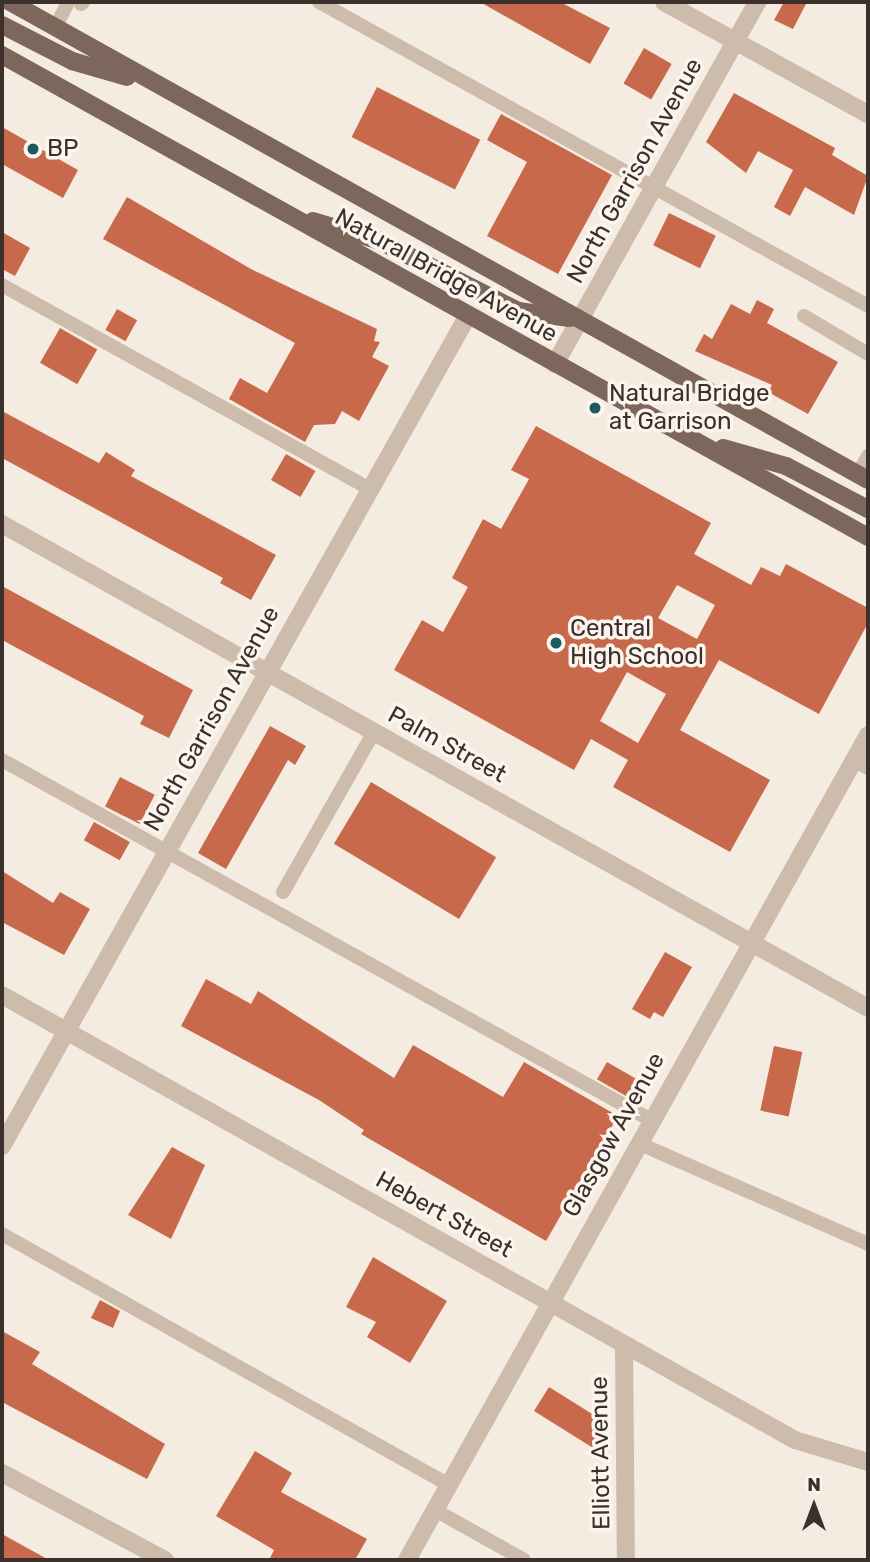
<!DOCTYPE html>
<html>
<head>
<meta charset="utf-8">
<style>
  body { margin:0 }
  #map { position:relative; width:870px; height:1562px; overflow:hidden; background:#f4ebe1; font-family:Rubik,sans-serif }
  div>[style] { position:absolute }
  .building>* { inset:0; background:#c8694b; transform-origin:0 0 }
  .lane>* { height:14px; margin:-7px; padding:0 7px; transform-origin:7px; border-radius:7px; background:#cdbbac }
  .street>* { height:18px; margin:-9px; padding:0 9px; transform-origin:9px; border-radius:9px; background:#cdbbac }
  .primary>* { height:18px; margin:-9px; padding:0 9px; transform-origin:9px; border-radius:9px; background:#7d675c }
  .dots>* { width:19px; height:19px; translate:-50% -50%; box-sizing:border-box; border:4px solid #fbf5ee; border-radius:50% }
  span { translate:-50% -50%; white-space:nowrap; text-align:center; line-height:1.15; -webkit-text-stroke:7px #fbf5ee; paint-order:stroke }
  .poi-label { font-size:24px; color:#3b302b }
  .left { translate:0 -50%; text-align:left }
  .street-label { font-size:24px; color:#3b302b }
  .frame { position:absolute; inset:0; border:4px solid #3b302b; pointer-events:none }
  .north { position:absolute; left:779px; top:1471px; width:70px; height:70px; -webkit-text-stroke:5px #fbf5ee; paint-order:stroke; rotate:0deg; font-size:19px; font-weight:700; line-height:28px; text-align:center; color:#3b302b }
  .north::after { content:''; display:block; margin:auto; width:24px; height:32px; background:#3b302b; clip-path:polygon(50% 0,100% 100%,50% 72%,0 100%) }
</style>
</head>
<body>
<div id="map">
  <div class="building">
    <i style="clip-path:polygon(480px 2px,560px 2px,610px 28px,590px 64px)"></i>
    <i style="clip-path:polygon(784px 2px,807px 2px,793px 29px,774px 20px)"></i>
    <i style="left:644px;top:48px;width:32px;height:41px;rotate:30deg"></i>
    <i style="left:377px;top:87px;width:116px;height:56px;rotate:27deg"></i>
    <i style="clip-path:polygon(734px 93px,835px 148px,832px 155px,868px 176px,854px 215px,805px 187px,790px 216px,774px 207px,793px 170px,758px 151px,746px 173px,706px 142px)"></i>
    <i style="clip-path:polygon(501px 114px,612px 175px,558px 274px,487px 236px,527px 162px,487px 140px)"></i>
    <i style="clip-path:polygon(2px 127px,78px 170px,63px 198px,2px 164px)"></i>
    <i style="clip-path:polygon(127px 197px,251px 269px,377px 329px,374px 341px,380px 342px,372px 357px,389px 366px,359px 421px,342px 411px,335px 424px,314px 425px,305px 442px,229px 399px,240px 378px,267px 393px,295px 343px,103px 239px)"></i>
    <i style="left:669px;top:213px;width:52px;height:36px;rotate:26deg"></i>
    <i style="clip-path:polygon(2px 232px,30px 248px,15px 276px,2px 269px)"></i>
    <i style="clip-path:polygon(757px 300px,774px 309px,767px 323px,838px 362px,808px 414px,768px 392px,772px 385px,695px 351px,704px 334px,712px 339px,731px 304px,750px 314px)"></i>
    <i style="left:117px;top:309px;width:23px;height:24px;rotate:29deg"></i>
    <i style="left:60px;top:328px;width:43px;height:40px;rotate:30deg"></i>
    <i style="clip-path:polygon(2px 411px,99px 463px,106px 452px,135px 470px,131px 476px,276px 555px,251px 600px,220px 583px,223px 578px,2px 458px)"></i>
    <i style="clip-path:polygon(evenodd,536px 426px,711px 523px,694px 554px,751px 585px,761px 567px,780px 576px,786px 564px,868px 608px,868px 623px,819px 714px,719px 660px,680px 730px,770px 780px,730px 852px,613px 787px,628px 760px,591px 739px,574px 770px,394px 670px,422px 620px,443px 632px,468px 587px,452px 578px,483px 519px,501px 529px,529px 479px,511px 470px,536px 426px,677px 585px,715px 605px,697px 639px,658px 618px,677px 585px,536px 426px,627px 672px,666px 694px,638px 743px,600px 721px,627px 672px)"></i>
    <i style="left:286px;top:454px;width:34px;height:30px;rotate:30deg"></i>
    <i style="clip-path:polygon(2px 586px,193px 690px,169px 738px,140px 724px,144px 716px,2px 640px)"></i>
    <i style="clip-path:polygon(270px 726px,306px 746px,295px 765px,288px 760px,226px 869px,198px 853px)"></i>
    <i style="left:120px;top:777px;width:39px;height:33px;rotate:27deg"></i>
    <i style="left:371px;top:782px;width:146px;height:72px;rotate:31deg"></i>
    <i style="left:94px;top:822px;width:41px;height:21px;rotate:29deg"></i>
    <i style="clip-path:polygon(2px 871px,53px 903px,60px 892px,90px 909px,64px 955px,2px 922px)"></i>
    <i style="clip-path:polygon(665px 952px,692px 967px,663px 1017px,654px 1012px,650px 1019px,632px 1009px)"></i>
    <i style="clip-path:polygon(206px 979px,251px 1004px,258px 991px,394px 1078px,413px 1045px,503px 1097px,524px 1062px,618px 1116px,546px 1241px,361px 1134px,364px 1130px,319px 1100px,181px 1026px)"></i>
    <i style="left:774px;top:1046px;width:29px;height:66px;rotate:12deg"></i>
    <i style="left:607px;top:1062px;width:36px;height:20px;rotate:30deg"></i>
    <i style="clip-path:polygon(172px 1147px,205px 1165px,171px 1239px,128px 1215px)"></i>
    <i style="clip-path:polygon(373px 1257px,447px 1301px,410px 1363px,367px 1337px,376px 1322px,346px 1307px)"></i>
    <i style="clip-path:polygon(100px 1300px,120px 1311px,113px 1328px,91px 1318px)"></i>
    <i style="clip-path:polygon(2px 1331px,40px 1352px,32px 1364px,165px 1444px,147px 1479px,2px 1402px)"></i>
    <i style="clip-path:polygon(549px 1387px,597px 1417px,598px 1451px,534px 1411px)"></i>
    <i style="clip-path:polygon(255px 1451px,292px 1473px,281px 1492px,367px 1539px,355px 1560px,269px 1560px,274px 1550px,216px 1516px)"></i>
    <i style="clip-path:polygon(2px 1534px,49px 1560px,2px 1560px)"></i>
  </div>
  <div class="lane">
    <i style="left:319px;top:2px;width:628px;rotate:28.97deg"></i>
    <i style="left:81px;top:4px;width:3px;rotate:-45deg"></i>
    <i style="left:55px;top:28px;width:29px;rotate:-63deg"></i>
    <i style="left:2px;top:285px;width:419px;rotate:29deg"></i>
    <i style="left:804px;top:316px;width:74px;rotate:30.7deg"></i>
    <i style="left:858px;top:474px;width:21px;rotate:-61deg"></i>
    <i style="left:2px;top:760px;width:742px;rotate:29.02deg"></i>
    <i style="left:854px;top:760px;width:16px;rotate:30deg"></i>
    <i style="left:283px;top:892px;width:184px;rotate:-60.4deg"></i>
    <i style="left:638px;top:1143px;width:251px;rotate:23.7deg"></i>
    <i style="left:2px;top:1234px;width:513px;rotate:29.32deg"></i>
    <i style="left:435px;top:1510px;width:102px;rotate:29.3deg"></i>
  </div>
  <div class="street">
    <i style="left:664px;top:2px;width:233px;rotate:28.8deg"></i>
    <i style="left:555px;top:364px;width:415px;rotate:-60.8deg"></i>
    <i style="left:2px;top:524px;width:992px;rotate:29.2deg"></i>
    <i style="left:2px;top:995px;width:909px;rotate:29.3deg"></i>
    <i style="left:795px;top:1440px;width:76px;rotate:16.8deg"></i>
    <i style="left:2px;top:1146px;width:951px;rotate:-60.71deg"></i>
    <i style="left:624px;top:1345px;width:215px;rotate:89.5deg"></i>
    <i style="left:2px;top:1473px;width:185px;rotate:28.1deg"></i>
    <i style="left:407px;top:1560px;width:945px;rotate:-60.8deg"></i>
  </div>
  <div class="primary">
    <i style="left:10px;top:2px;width:982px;rotate:29.12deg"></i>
    <i style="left:2px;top:25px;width:79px;rotate:27.2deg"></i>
    <i style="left:72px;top:61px;width:57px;rotate:16.2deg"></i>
    <i style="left:2px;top:55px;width:991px;rotate:29.1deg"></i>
    <i style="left:313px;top:221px;width:70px;rotate:16.6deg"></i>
    <i style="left:380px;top:241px;width:155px;rotate:26.9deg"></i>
    <i style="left:518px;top:311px;width:52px;rotate:7.7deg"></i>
    <i style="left:723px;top:448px;width:66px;rotate:15.9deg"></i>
    <i style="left:786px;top:466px;width:93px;rotate:27.7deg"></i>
  </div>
  <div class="dots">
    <i style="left:33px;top:149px;background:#1f5a5e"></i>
    <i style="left:595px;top:408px;background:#1f5a5e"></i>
    <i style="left:556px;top:643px;background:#1f5a5e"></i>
  </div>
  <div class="poi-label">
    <span class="left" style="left:47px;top:149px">BP</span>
    <span class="left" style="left:609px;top:408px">Natural Bridge<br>at Garrison</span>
    <span class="left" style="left:570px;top:643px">Central<br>High School</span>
  </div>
  <div class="street-label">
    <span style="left:635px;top:171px;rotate:-61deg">North Garrison Avenue</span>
    <span style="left:446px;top:276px;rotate:29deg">Natural Bridge Avenue</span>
    <span style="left:212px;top:719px;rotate:-61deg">North Garrison Avenue</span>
    <span style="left:447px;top:745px;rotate:29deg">Palm Street</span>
    <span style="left:614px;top:1135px;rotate:-61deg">Glasgow Avenue</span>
    <span style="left:444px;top:1215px;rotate:29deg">Hebert Street</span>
    <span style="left:601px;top:1453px;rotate:-91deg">Elliott Avenue</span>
  </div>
  <div class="frame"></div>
  <div class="north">N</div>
</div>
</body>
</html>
